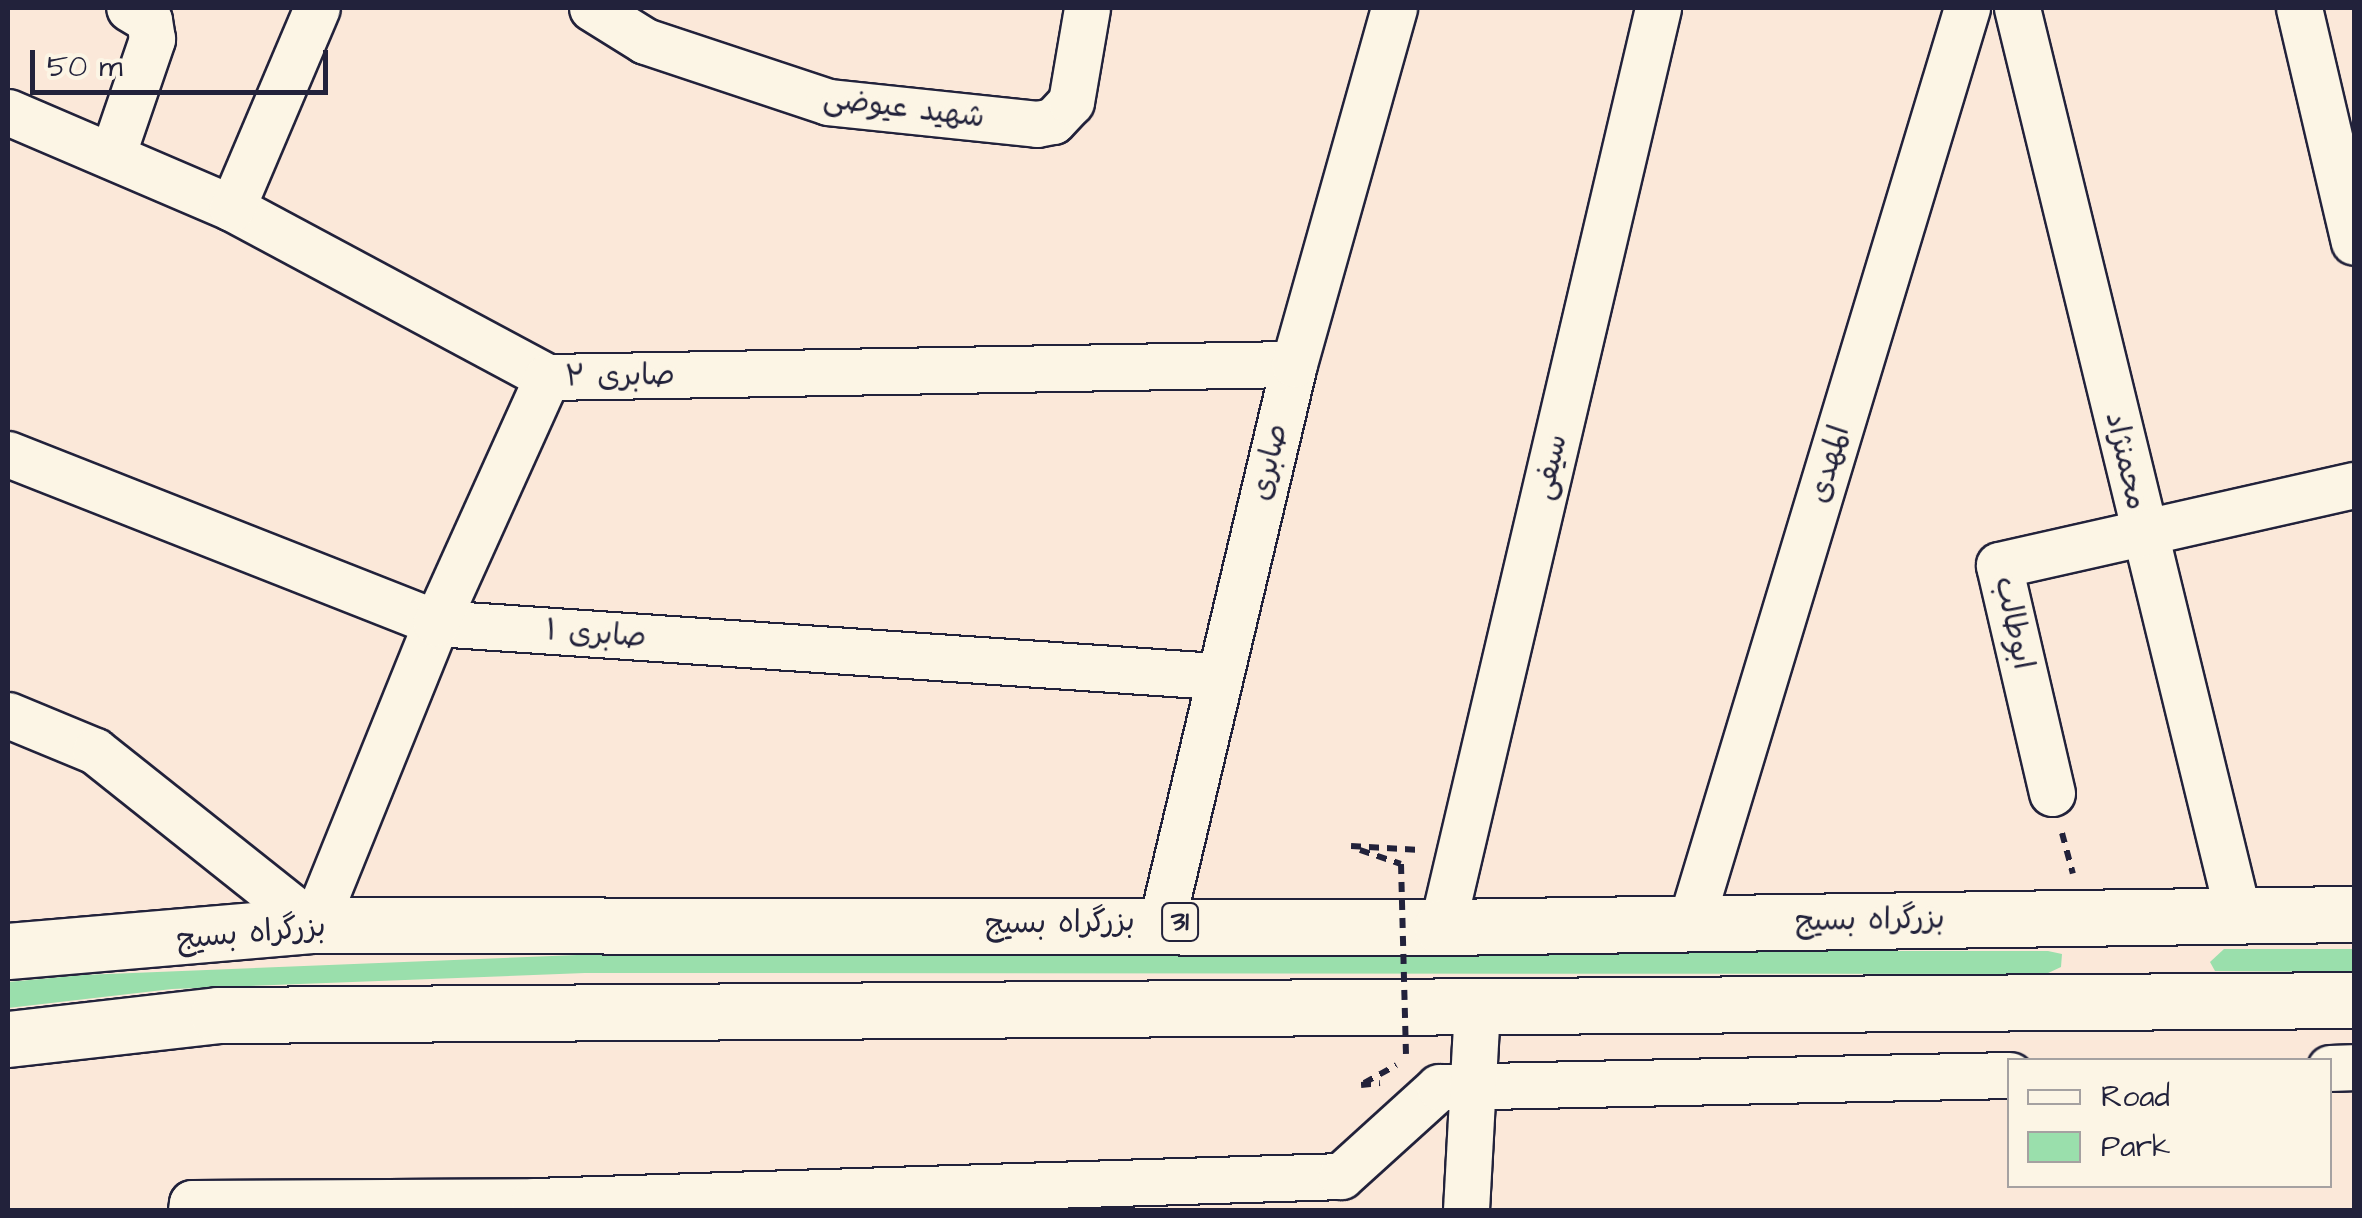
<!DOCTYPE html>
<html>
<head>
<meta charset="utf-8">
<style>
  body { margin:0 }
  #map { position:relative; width:2362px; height:1218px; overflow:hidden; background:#fbe8d9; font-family:"Architects Daughter","Playpen Sans Arabic",sans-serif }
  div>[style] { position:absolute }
  .green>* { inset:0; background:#9adfac }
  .path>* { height:6px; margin-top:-3px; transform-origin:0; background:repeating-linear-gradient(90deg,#22223b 0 10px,transparent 0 18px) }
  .roads { filter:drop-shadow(2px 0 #22223b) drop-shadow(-2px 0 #22223b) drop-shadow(0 2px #22223b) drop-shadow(0 -2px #22223b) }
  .minor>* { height:45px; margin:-22.5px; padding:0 22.5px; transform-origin:22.5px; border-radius:22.5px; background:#fcf5e5 }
  .trunk>* { height:55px; margin:-27.5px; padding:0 27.5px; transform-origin:27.5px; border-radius:27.5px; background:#fcf5e5 }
  .path-bridge>* { height:6px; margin-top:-3px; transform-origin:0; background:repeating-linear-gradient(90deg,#22223b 0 10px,transparent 0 18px) }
  span { translate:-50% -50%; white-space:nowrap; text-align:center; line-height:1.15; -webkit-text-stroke:9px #fcf5e5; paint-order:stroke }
  .shield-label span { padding:2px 8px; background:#fcf5e5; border:2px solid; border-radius:8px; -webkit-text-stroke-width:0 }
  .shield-label { font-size:28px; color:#22223b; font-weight:700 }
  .street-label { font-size:30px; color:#22223b }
  .frame { position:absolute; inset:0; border:10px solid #22223b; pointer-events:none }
  .legend { position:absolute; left:2007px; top:1058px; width:325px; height:130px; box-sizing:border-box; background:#fcf5e5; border:2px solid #a5a1a1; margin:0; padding:12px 18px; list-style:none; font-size:30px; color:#22223b }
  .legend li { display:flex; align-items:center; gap:20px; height:50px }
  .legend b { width:50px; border:2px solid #a5a1a1 }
  .scale { position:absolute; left:30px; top:50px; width:298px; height:45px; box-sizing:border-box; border:5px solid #22223b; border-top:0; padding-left:12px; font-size:30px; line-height:35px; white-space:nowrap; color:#22223b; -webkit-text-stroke:8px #fcf5e5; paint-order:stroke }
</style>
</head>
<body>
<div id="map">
  <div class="green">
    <i style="clip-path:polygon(2224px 949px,2354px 949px,2354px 972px,2215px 971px,2210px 962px)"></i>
    <i style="clip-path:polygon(678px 951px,2048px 951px,2062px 954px,2061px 967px,2046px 974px,585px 973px,172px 989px,8px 1008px,8px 982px,83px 975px)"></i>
  </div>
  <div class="path">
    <i style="left:2062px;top:833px;width:42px;rotate:75deg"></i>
    <i style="left:1351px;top:846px;width:69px;rotate:3.3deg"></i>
    <i style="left:1360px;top:850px;width:43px;rotate:18.9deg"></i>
    <i style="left:1364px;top:1083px;width:37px;rotate:-29deg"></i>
    <i style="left:1361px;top:1085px;width:19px;rotate:-6deg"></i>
  </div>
  <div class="roads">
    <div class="minor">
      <i style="left:592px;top:8px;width:62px;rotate:31.9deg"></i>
      <i style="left:645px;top:41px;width:193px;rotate:18.4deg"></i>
      <i style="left:828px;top:102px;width:210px;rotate:6deg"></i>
      <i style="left:1037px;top:124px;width:16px;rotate:-11deg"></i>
      <i style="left:1053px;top:121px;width:26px;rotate:-47deg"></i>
      <i style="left:1071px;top:102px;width:95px;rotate:-80.3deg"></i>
      <i style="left:2017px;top:8px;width:933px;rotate:76.29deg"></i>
      <i style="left:2299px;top:8px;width:240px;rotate:76.8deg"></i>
      <i style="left:8px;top:112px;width:244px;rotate:23.2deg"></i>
      <i style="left:232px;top:208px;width:357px;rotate:28.2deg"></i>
      <i style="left:547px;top:377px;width:747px;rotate:-1deg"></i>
      <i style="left:112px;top:156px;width:124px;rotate:-71.1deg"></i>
      <i style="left:152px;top:39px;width:19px;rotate:-99deg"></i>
      <i style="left:149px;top:20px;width:23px;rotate:-149deg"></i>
      <i style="left:232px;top:208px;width:217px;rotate:-67deg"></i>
      <i style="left:8px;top:454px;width:460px;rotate:21.5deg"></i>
      <i style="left:436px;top:623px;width:781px;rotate:3.89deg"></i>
      <i style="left:8px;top:715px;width:94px;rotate:22.5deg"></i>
      <i style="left:95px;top:751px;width:280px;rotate:38.5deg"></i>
      <i style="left:314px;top:925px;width:326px;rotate:-68deg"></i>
      <i style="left:436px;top:623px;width:270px;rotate:-65.7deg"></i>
      <i style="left:2052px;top:793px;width:234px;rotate:-103.1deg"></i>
      <i style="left:1999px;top:565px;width:364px;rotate:-12.7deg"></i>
      <i style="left:1162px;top:921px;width:572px;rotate:-76.67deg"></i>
      <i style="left:1294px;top:364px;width:370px;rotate:-74.3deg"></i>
      <i style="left:1691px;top:921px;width:954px;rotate:-73.18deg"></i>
      <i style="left:1442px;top:927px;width:944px;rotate:-76.77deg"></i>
      <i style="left:2330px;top:1068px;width:24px;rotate:-2deg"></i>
      <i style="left:191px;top:1210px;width:7px;rotate:-82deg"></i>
      <i style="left:192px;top:1203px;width:342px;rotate:-0.3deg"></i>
      <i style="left:534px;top:1201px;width:807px;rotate:-1.77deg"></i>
      <i style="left:1341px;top:1176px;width:132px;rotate:-42.2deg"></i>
      <i style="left:1439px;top:1087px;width:571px;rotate:-1.2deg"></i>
      <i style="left:1466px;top:1210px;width:205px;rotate:-86.9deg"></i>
    </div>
    <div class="trunk">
      <i style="left:8px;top:951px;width:307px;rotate:-4.9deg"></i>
      <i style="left:314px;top:925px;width:1128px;rotate:0.1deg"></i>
      <i style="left:1442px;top:927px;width:912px;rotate:-0.82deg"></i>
      <i style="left:8px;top:1039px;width:211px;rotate:-6.5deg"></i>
      <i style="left:218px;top:1015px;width:2136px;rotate:-0.4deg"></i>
    </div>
  </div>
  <div class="path-bridge">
    <i style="left:1401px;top:864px;width:195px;rotate:88.5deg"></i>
  </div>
  <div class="shield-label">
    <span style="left:1180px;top:922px">31</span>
  </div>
  <div class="street-label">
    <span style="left:904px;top:108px;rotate:7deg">شهید عیوضی</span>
    <span style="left:620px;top:376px;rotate:-1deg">صابری ۲</span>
    <span style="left:2126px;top:461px;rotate:77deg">محمنژاد</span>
    <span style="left:1269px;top:462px;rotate:-76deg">صابری</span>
    <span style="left:1829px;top:464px;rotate:-73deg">المهدی</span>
    <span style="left:1550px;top:467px;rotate:-77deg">سیفی</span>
    <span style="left:2014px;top:623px;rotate:78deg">ابوطالب</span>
    <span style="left:596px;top:634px;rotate:4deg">صابری ۱</span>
    <span style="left:1870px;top:920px;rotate:-1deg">بزرگراه بسیج</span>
    <span style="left:1060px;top:923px;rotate:-1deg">بزرگراه بسیج</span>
    <span style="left:251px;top:933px;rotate:-5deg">بزرگراه بسیج</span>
  </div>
  <div class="frame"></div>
  <ul class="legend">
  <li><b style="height:12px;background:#fcf5e5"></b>Road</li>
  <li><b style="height:28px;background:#9adfac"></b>Park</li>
  </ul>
  <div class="scale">50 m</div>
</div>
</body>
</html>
